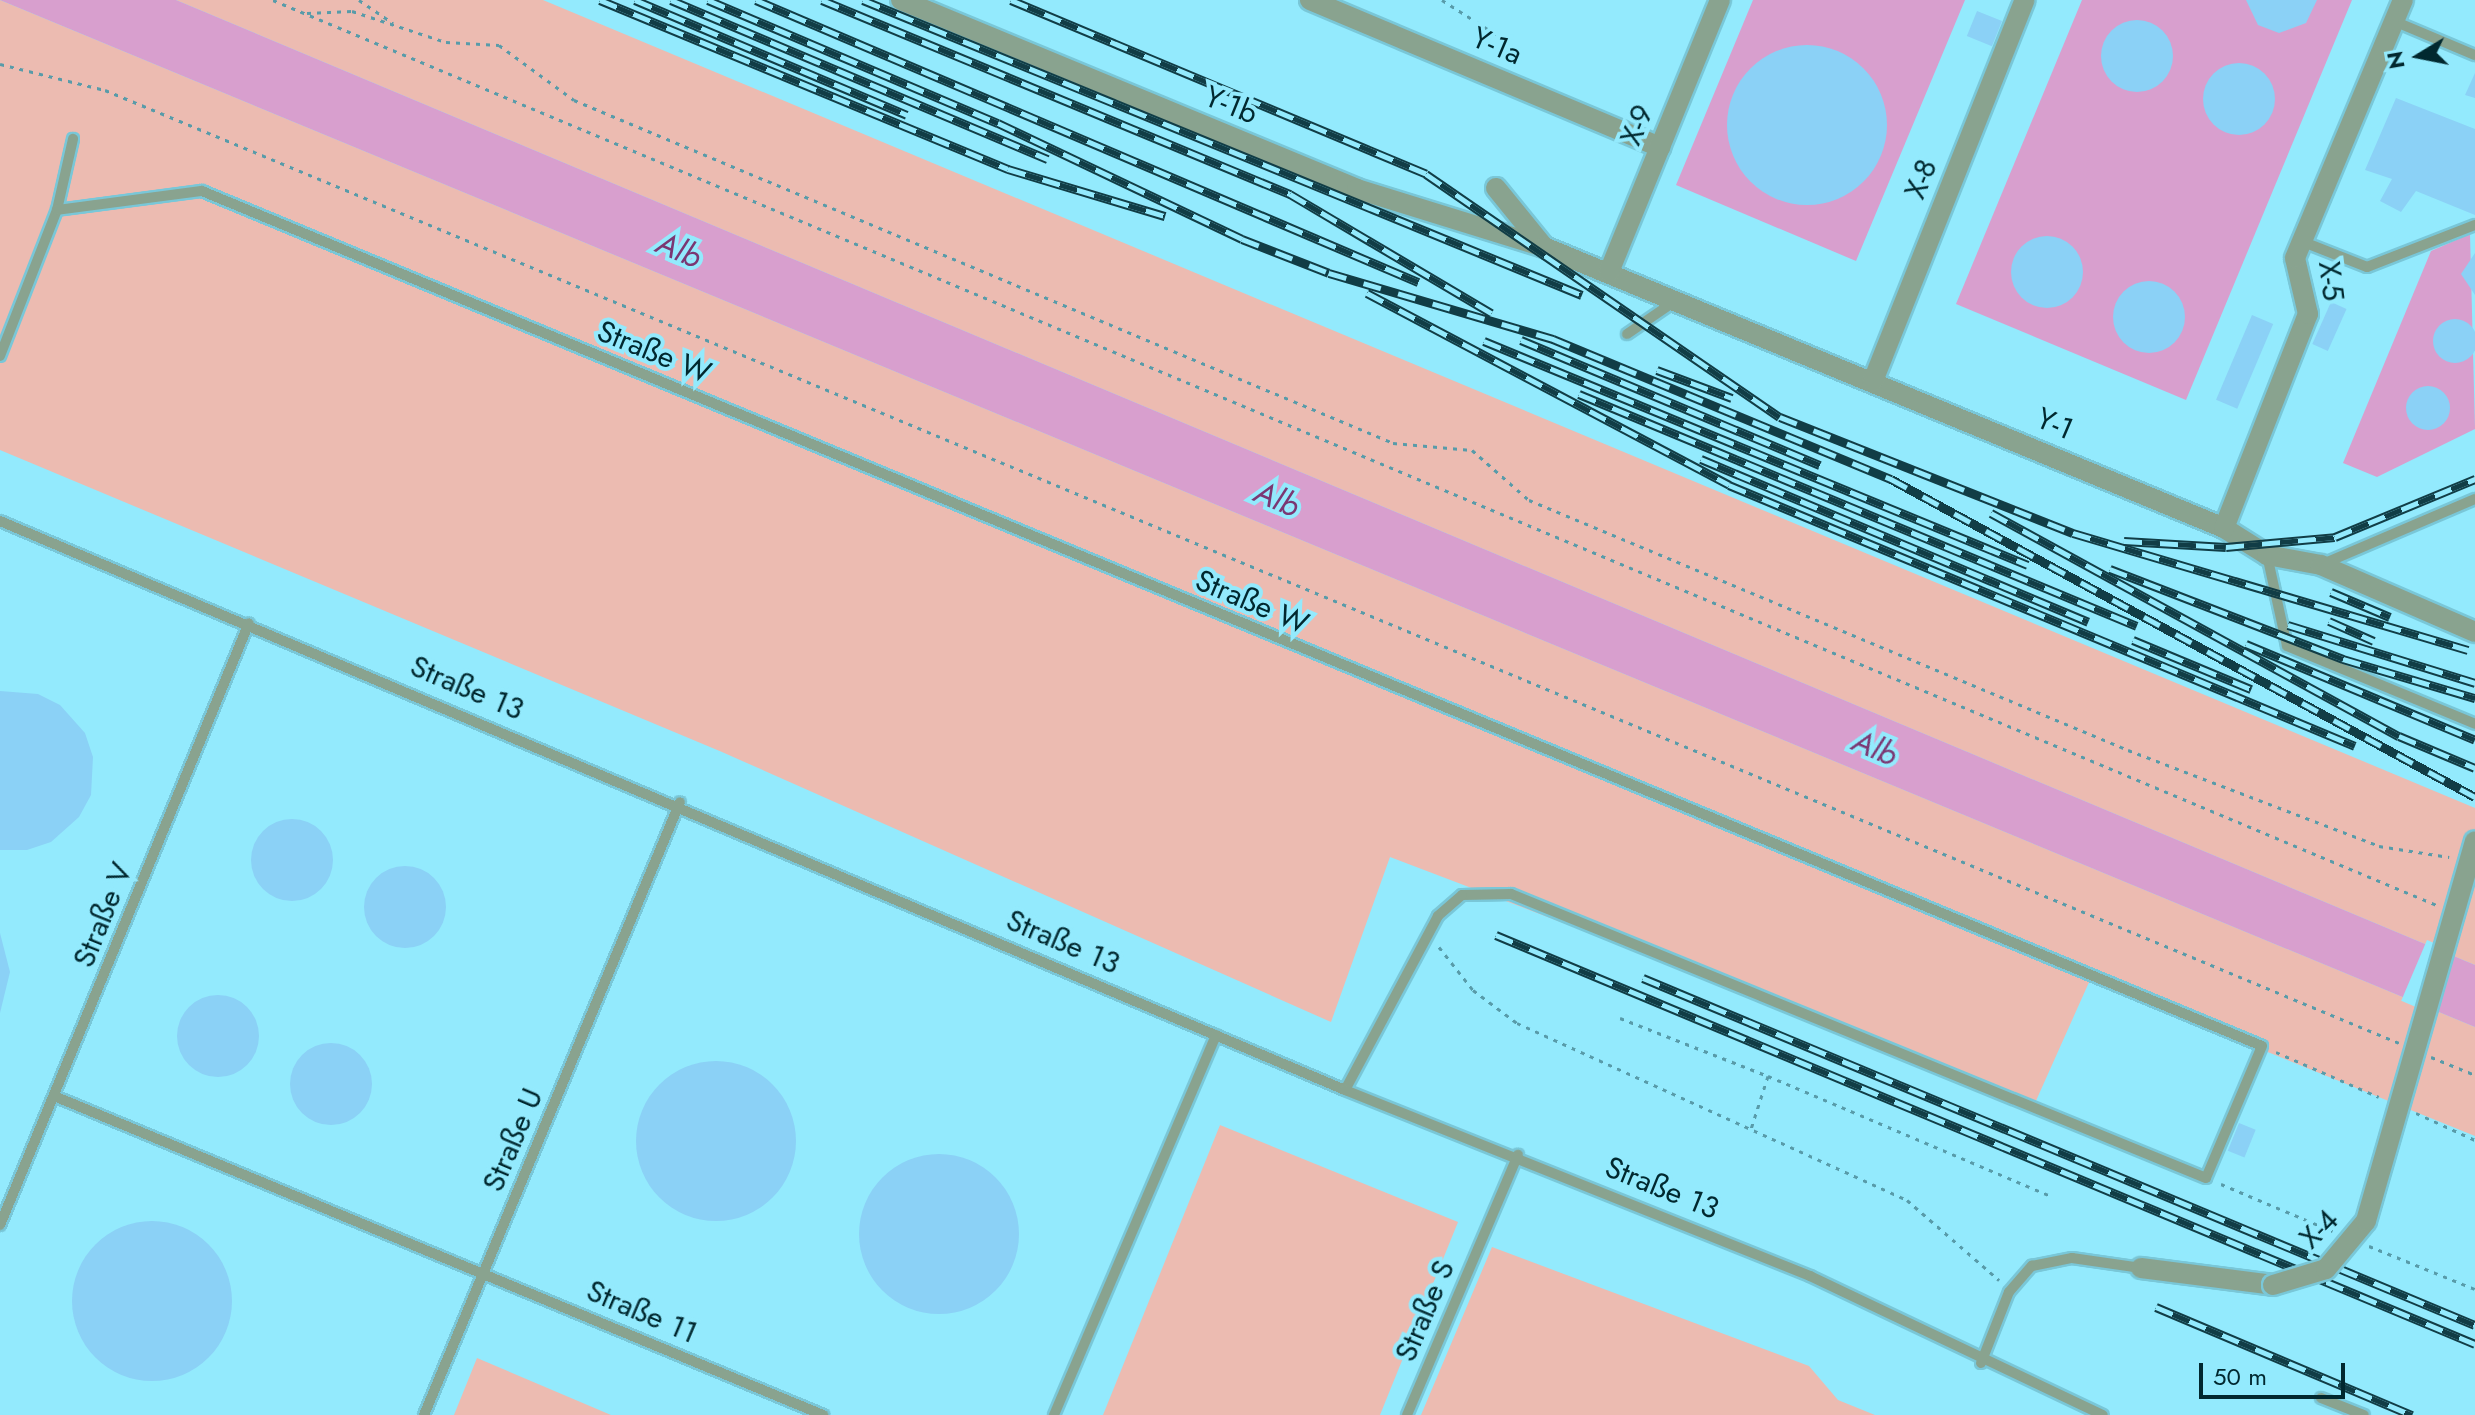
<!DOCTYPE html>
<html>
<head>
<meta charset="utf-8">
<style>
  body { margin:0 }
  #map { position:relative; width:2475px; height:1415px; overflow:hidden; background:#93eafd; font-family:Jost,sans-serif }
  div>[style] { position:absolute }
  .green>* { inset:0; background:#ecbbb1 }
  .water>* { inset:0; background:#d89fce }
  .pier>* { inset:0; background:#93eafd; transform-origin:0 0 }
  .building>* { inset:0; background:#8bd1f6; transform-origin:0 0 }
  .round { border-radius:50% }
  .path>* { height:3px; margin-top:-1.5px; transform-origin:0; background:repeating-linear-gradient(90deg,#589ba9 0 4px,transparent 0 10px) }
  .roads { filter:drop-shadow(2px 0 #79c7d8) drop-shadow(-2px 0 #79c7d8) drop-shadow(0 2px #79c7d8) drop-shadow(0 -2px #79c7d8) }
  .service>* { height:10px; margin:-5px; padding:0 5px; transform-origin:5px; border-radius:5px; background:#89a38f }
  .minor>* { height:20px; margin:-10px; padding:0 10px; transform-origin:10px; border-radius:10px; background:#89a38f }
  .rail>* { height:9px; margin-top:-4.5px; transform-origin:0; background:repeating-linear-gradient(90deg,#93eafd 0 18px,#113d46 0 36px); box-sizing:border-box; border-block:2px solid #113d46 }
  .bridges { filter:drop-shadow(2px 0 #79c7d8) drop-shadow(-2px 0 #79c7d8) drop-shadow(0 2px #79c7d8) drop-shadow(0 -2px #79c7d8) }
  .minor-bridge>* { height:20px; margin:-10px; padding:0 10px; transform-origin:10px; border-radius:10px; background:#89a38f }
  span { translate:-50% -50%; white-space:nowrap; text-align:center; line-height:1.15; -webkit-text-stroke:8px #93eafd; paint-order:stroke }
  .street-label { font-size:30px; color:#01282f }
  .water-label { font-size:32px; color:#7b3772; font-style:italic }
  .north { position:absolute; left:2379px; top:16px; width:80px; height:80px; -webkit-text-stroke:6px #93eafd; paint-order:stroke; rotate:260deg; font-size:22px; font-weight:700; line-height:32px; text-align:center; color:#01282f }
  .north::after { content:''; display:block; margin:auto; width:28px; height:36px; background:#01282f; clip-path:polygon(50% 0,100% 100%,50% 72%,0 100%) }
  .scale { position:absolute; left:2199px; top:1363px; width:146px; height:36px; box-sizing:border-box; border:4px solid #01282f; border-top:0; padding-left:10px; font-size:24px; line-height:28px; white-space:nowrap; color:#01282f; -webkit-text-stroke:6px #93eafd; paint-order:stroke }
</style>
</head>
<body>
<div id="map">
  <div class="green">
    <i style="clip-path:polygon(0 0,2475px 1027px,2475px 1136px,2090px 980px,2035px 1103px,1390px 857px,1331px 1022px,722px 752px,0 450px)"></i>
    <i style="clip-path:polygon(176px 0,543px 0,2475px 808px,2475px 965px)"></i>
    <i style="clip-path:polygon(1220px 1125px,1458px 1222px,1380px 1415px,1103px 1415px)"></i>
    <i style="clip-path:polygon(1492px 1247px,1809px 1366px,1838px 1400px,1875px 1415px,1421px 1415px)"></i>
    <i style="clip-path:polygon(477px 1358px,611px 1415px,454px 1415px)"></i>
  </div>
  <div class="water">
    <i style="clip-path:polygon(0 0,176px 0,2475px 965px,2475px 1027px)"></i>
    <i style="clip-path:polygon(1753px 0,1965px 0,1856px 261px,1676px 185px)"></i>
    <i style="clip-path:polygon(2082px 0,2352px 0,2186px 400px,1956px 304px)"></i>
    <i style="clip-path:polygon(2470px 234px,2475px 429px,2377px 477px,2343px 463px,2431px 251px)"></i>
  </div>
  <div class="pier">
    <i style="left:2427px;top:940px;width:28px;height:66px;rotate:23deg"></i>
  </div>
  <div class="building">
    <i style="clip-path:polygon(2246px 0,2317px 0,2306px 23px,2279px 33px,2258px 25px)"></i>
    <i style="left:1977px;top:11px;width:27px;height:27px;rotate:22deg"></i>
    <i class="round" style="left:2101px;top:20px;width:72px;height:72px"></i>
    <i class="round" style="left:1727px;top:45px;width:160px;height:160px"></i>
    <i class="round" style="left:2203px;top:63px;width:72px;height:72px"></i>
    <i style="clip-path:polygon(2475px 73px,2475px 98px,2465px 95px)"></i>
    <i style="clip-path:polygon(2396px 98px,2475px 129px,2475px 215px,2416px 191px,2401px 212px,2380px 201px,2392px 179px,2365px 170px)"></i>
    <i class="round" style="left:2011px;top:236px;width:72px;height:72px"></i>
    <i style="clip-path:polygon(2475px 253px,2475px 295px,2461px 274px)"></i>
    <i class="round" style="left:2113px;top:281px;width:72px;height:72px"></i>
    <i style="left:2331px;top:302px;width:17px;height:46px;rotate:24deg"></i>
    <i style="left:2252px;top:315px;width:23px;height:92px;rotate:23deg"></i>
    <i class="round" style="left:2433px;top:319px;width:44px;height:44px"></i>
    <i class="round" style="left:2406px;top:386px;width:44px;height:44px"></i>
    <i style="clip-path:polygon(0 691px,38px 694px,60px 705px,85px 733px,93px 757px,91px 795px,79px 817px,51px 842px,27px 850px,0 850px)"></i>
    <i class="round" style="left:251px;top:819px;width:82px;height:82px"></i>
    <i class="round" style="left:364px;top:866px;width:82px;height:82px"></i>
    <i style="clip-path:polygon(0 933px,10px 972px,0 1013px)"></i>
    <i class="round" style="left:177px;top:995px;width:82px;height:82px"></i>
    <i class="round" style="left:290px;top:1043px;width:82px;height:82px"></i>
    <i class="round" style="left:636px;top:1061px;width:160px;height:160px"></i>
    <i style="left:2239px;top:1123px;width:18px;height:30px;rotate:22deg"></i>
    <i class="round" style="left:859px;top:1154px;width:160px;height:160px"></i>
    <i class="round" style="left:72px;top:1221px;width:160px;height:160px"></i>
  </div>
  <div class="path">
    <i style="left:273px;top:0;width:2345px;rotate:22.7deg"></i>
    <i style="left:359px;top:0;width:41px;rotate:34.1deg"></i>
    <i style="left:1442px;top:0;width:69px;rotate:32.5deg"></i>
    <i style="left:1500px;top:37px;width:24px;rotate:73deg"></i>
    <i style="left:307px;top:13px;width:45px;rotate:-2.5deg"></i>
    <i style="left:352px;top:11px;width:99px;rotate:18.3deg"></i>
    <i style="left:446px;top:42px;width:53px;rotate:3.2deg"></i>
    <i style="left:499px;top:45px;width:93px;rotate:36.3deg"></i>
    <i style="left:574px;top:100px;width:888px;rotate:22.72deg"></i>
    <i style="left:1393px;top:443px;width:79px;rotate:5.1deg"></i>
    <i style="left:1472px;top:450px;width:76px;rotate:41.3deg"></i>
    <i style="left:1529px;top:500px;width:649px;rotate:22.65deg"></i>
    <i style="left:2128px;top:750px;width:269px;rotate:20.9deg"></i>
    <i style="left:2379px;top:846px;width:71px;rotate:8.9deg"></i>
    <i style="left:0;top:64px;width:108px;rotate:13.9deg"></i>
    <i style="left:105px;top:90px;width:2484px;rotate:22.56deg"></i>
    <i style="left:1439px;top:947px;width:55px;rotate:51.7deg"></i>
    <i style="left:1473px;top:990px;width:55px;rotate:36.9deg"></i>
    <i style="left:1517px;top:1023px;width:428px;rotate:24.4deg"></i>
    <i style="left:1907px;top:1200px;width:122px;rotate:41deg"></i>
    <i style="left:1620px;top:1018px;width:159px;rotate:21.4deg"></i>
    <i style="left:1768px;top:1076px;width:56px;rotate:107.8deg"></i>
    <i style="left:2276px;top:1052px;width:112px;rotate:23.6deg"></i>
    <i style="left:2431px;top:1057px;width:48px;rotate:22.2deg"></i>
    <i style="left:1768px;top:1076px;width:307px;rotate:23deg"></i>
    <i style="left:2416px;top:1113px;width:65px;rotate:24.6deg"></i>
    <i style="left:2221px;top:1184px;width:121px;rotate:22.9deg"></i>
    <i style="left:2369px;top:1246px;width:114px;rotate:22.1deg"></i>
  </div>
  <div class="roads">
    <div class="service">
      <i style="left:2394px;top:21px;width:88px;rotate:22.8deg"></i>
      <i style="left:57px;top:210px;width:73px;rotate:-77.3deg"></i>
      <i style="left:2301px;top:241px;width:71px;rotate:21.5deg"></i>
      <i style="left:2367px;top:267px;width:116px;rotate:-21.3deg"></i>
      <i style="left:1627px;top:334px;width:58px;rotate:-34.5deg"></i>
      <i style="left:0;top:356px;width:157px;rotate:-68.7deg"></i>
      <i style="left:57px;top:210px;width:146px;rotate:-7.5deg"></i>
      <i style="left:202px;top:191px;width:2230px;rotate:22.54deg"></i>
      <i style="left:2262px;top:1046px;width:143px;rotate:113deg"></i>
      <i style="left:2206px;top:1178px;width:751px;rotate:-157.77deg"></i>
      <i style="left:1511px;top:894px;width:49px;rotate:178.8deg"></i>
      <i style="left:1462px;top:895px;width:32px;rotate:139deg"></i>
      <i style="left:1438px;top:916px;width:197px;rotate:118.1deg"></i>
      <i style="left:0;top:521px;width:1460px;rotate:22.93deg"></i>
      <i style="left:1345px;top:1090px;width:501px;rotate:21.8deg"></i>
      <i style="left:1810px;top:1276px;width:324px;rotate:25.4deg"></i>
      <i style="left:2267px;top:555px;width:93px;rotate:77.6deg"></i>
      <i style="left:2287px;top:646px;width:204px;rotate:22.5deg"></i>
      <i style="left:2323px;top:564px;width:165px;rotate:-23.2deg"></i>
      <i style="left:54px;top:1096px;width:833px;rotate:22.53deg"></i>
      <i style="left:0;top:1225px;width:651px;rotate:-67.53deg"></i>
      <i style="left:1981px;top:1363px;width:76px;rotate:-68.5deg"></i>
      <i style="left:2009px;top:1292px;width:35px;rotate:-49deg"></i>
      <i style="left:2032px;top:1266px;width:41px;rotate:-11.3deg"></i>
      <i style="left:2072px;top:1258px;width:70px;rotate:8.2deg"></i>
      <i style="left:2321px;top:1398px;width:46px;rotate:21.6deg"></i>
      <i style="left:424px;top:1415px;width:664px;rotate:-67.33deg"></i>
      <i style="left:1054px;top:1415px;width:413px;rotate:-66.9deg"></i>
      <i style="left:1407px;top:1415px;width:283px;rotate:-66.9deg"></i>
    </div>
    <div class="minor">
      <i style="left:901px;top:0;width:494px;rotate:22.5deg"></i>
      <i style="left:1357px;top:189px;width:196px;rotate:17.2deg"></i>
      <i style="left:1310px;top:0;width:380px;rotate:22.8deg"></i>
      <i style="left:1496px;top:188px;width:76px;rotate:50.9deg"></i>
      <i style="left:1544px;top:247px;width:736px;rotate:22.45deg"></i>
      <i style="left:2224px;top:528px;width:51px;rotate:32.1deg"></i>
      <i style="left:2267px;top:555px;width:55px;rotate:10.5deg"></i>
      <i style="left:2321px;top:565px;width:168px;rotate:23.5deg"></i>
      <i style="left:1609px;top:272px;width:294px;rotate:-67.8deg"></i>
      <i style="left:1873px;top:381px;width:410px;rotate:-68.3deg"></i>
      <i style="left:2224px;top:528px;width:230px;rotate:-68.6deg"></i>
      <i style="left:2308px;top:314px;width:57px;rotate:-103.1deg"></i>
      <i style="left:2295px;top:258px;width:280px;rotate:-67.3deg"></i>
      <i style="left:2141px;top:1268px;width:133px;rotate:7.3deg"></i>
    </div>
  </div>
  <div class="rail">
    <i style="left:600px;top:0;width:442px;rotate:22.5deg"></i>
    <i style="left:1008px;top:169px;width:164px;rotate:16.7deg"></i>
    <i style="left:635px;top:0;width:295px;rotate:22.9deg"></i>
    <i style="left:671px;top:0;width:409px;rotate:22.9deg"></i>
    <i style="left:708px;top:0;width:315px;rotate:23deg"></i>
    <i style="left:998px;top:123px;width:270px;rotate:25.4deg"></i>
    <i style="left:1242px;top:239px;width:93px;rotate:21.3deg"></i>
    <i style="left:1329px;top:273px;width:234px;rotate:16.4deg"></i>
    <i style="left:1553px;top:339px;width:366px;rotate:22.5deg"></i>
    <i style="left:1891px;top:479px;width:665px;rotate:28.57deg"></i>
    <i style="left:756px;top:0;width:720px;rotate:23.07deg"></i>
    <i style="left:822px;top:0;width:507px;rotate:22.52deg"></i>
    <i style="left:1290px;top:194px;width:234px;rotate:30.6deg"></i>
    <i style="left:863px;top:0;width:777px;rotate:22.31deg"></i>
    <i style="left:1011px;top:0;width:450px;rotate:22.7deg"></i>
    <i style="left:1426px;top:174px;width:429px;rotate:34.5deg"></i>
    <i style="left:1780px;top:417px;width:315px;rotate:21.6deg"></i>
    <i style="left:2073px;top:533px;width:412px;rotate:16.5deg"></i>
    <i style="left:1367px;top:293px;width:410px;rotate:27.9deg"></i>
    <i style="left:1729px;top:485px;width:678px;rotate:22.63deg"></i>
    <i style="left:1521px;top:340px;width:324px;rotate:22.7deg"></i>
    <i style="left:1484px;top:341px;width:588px;rotate:22.38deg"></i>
    <i style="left:1657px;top:370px;width:80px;rotate:20.5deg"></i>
    <i style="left:1579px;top:394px;width:604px;rotate:22.58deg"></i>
    <i style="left:1701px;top:459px;width:420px;rotate:22.8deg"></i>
    <i style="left:1991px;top:513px;width:465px;rotate:28.7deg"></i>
    <i style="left:2399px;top:736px;width:82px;rotate:22.8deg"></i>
    <i style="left:2124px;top:541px;width:102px;rotate:3.4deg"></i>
    <i style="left:2226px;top:547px;width:109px;rotate:-5.2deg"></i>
    <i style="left:2335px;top:537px;width:152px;rotate:-22.5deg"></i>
    <i style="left:2110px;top:569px;width:250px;rotate:21.1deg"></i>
    <i style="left:2343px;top:659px;width:138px;rotate:16.5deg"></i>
    <i style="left:2331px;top:592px;width:64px;rotate:23deg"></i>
    <i style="left:2329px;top:621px;width:49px;rotate:24deg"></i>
    <i style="left:2288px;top:625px;width:196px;rotate:17.2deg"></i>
    <i style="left:2133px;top:640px;width:128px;rotate:22.6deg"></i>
    <i style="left:2246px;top:644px;width:248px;rotate:22.7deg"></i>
    <i style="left:1496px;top:935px;width:1061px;rotate:22.67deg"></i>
    <i style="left:1643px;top:978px;width:901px;rotate:22.64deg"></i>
    <i style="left:2156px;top:1307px;width:278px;rotate:22.9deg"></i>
  </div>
  <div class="bridges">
    <div class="minor-bridge">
      <i style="left:2273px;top:1285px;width:55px;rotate:-16.8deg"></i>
      <i style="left:2326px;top:1269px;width:62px;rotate:-50.2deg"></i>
      <i style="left:2366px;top:1221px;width:395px;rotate:-74deg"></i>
    </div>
  </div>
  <div class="street-label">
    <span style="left:1497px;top:46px;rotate:23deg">Y-1a</span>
    <span style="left:1231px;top:105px;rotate:22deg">Y-1b</span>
    <span style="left:1637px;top:125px;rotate:-68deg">X-9</span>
    <span style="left:1921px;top:179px;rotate:-68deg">X-8</span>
    <span style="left:2331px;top:281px;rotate:83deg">X-5</span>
    <span style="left:654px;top:352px;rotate:22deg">Straße W</span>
    <span style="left:2055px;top:424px;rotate:23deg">Y-1</span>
    <span style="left:1252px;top:602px;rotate:23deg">Straße W</span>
    <span style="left:467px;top:688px;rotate:23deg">Straße 13</span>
    <span style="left:103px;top:915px;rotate:-68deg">Straße V</span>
    <span style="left:1063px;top:942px;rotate:23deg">Straße 13</span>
    <span style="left:513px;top:1140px;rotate:-67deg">Straße U</span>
    <span style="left:1662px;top:1188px;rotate:22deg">Straße 13</span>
    <span style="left:2319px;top:1229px;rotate:-45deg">X-4</span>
    <span style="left:1425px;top:1311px;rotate:-67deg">Straße S</span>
    <span style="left:642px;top:1312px;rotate:23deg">Straße 11</span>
  </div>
  <div class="water-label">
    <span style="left:679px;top:250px;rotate:23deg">Alb</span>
    <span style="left:1277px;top:499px;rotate:23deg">Alb</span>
    <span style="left:1875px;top:748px;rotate:23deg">Alb</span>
  </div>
  <div class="north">N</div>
  <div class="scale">50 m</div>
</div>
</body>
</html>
